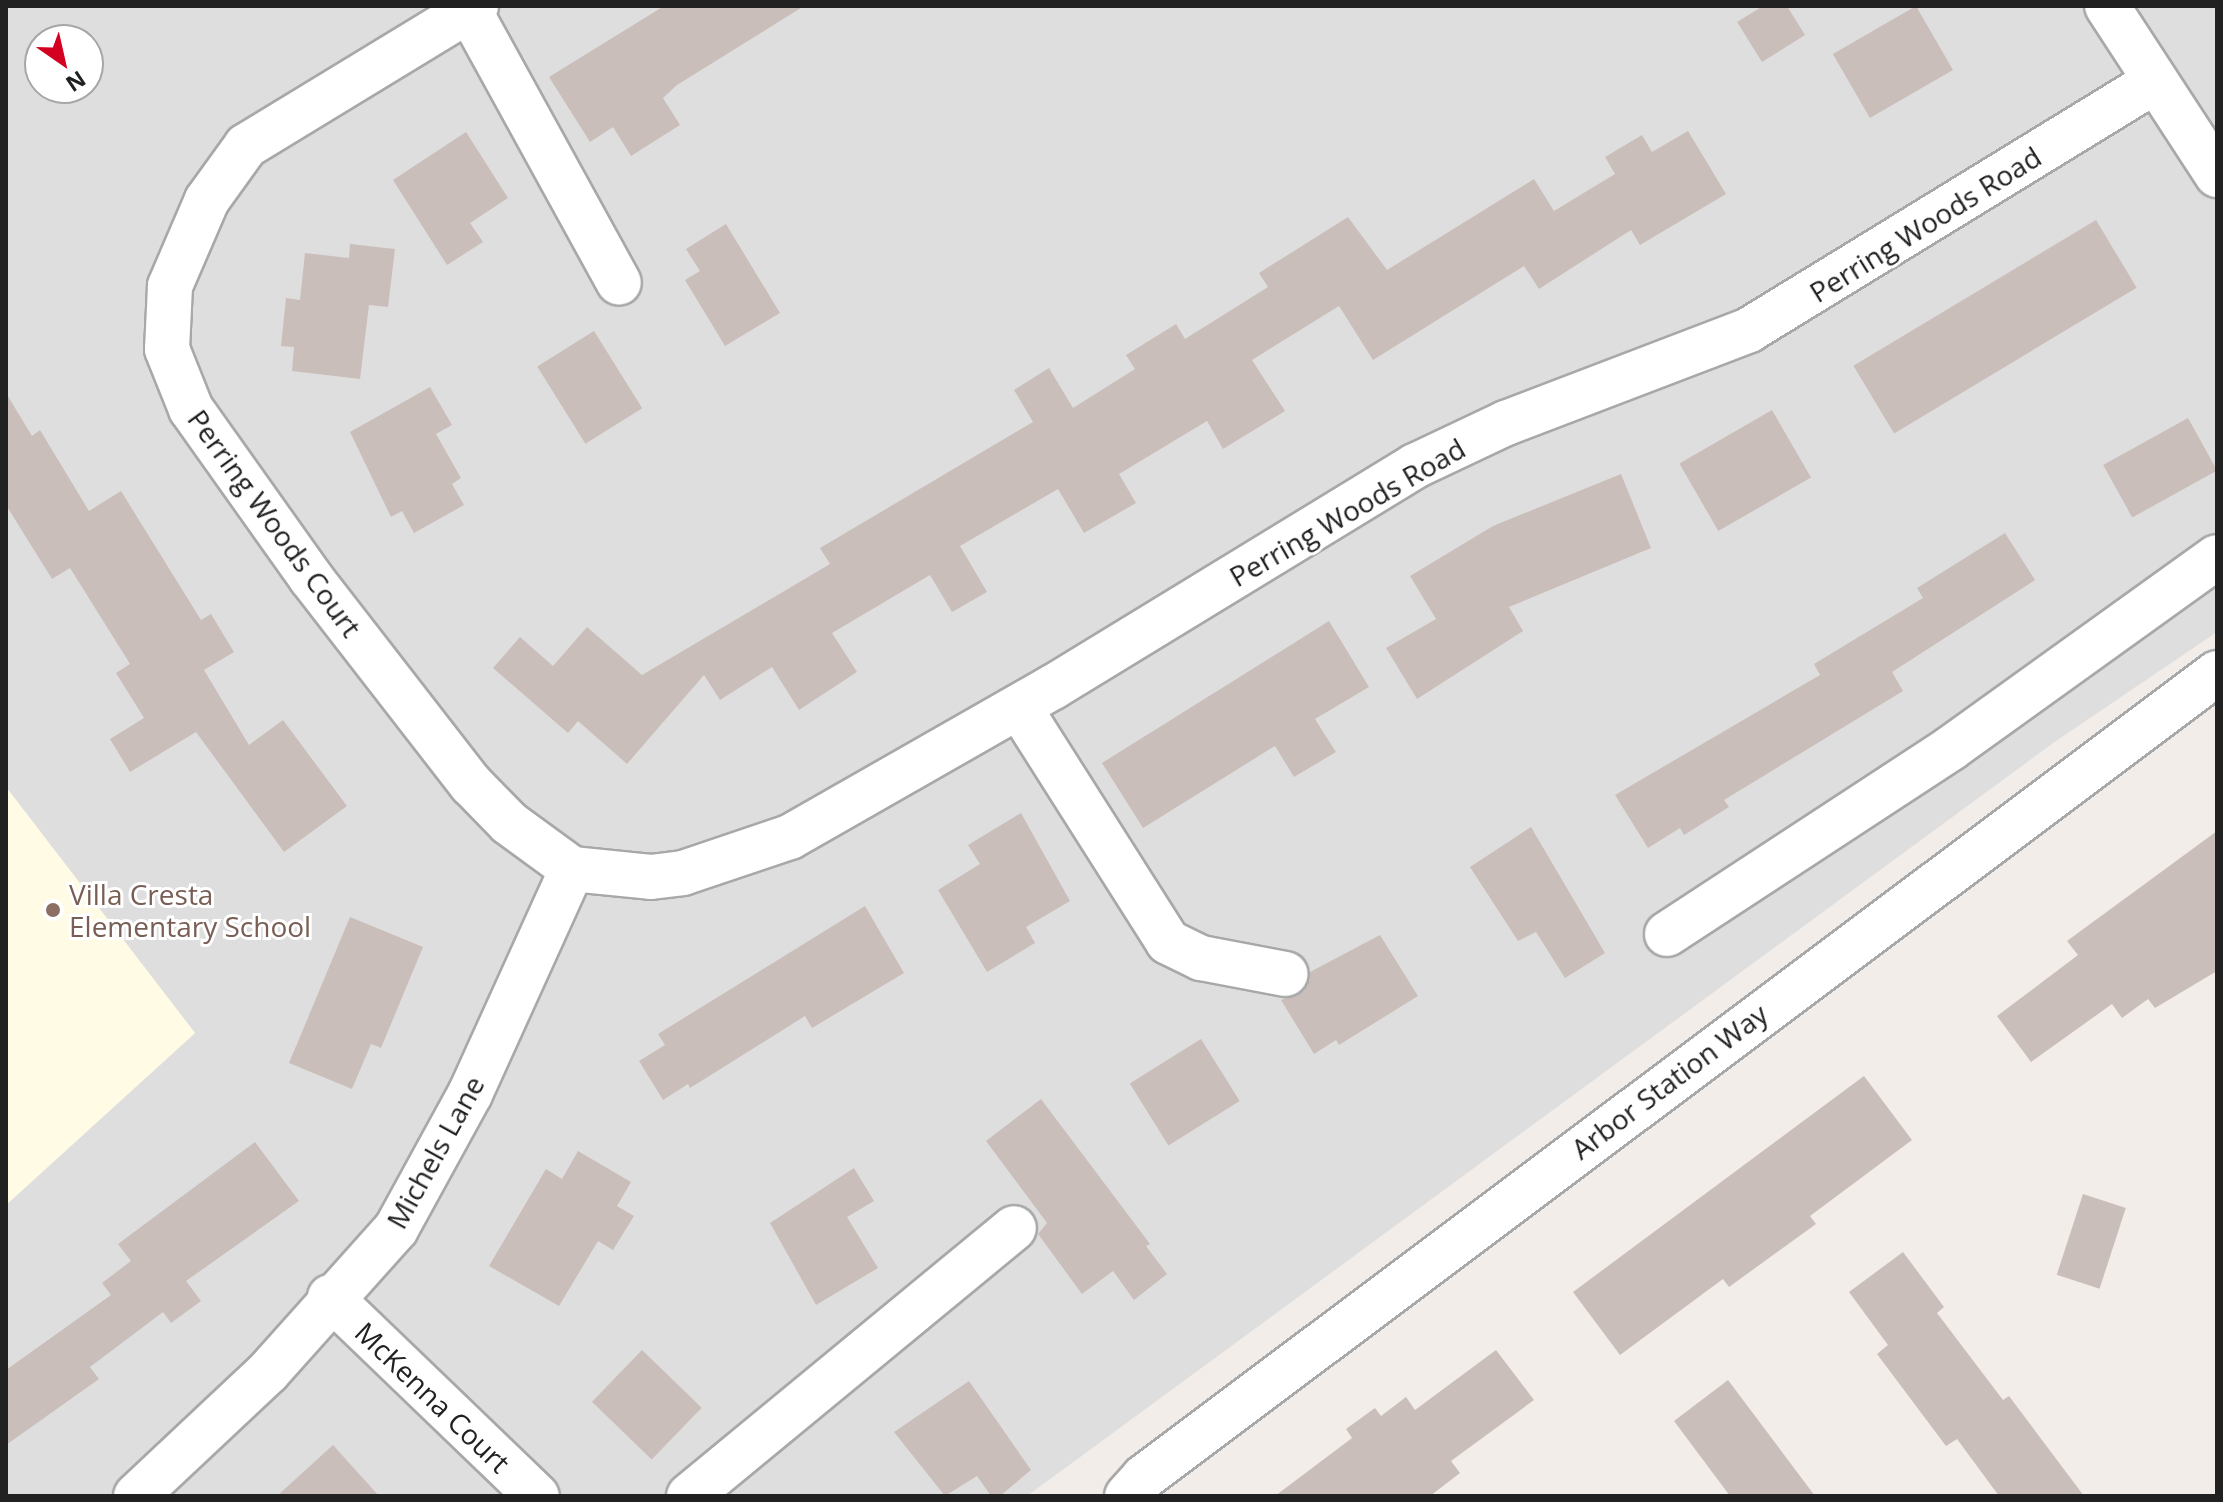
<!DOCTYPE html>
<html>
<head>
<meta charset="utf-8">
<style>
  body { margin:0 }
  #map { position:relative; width:2223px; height:1502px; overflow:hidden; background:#f2ede8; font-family:"Open Sans",sans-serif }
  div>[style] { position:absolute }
  .residential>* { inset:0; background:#dfdede }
  .education>* { inset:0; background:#fffbe4 }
  .building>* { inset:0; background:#cabeba; transform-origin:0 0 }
  .roads { filter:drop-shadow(2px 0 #a8a8a8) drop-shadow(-2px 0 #a8a8a8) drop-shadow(0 2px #a8a8a8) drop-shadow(0 -2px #a8a8a8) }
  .minor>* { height:44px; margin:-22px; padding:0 22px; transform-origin:22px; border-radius:22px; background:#fff }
  .dots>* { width:22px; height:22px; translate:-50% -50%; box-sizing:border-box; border:4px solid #fff; border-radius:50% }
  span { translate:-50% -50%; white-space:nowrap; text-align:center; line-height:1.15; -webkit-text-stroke:6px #fff; paint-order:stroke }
  .street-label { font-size:28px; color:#212121 }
  .education-label { font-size:28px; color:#785e54 }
  .left { translate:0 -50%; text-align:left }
  .frame { position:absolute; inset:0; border:8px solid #212121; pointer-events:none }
  .north { position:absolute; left:24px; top:24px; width:80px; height:80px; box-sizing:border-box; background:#fff; border:2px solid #a6a6a6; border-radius:50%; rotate:146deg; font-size:22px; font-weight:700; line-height:32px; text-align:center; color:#212121 }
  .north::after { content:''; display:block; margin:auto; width:28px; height:36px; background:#d30021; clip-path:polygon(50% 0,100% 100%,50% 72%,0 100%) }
</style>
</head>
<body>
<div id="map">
  <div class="residential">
    <i style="clip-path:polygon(evenodd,6px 6px,2217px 6px,2217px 632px,2056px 741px,1027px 1496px,6px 1496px,6px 1205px,195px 1033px,6px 787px,6px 6px,40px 40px,88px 40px,88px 88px,40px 88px,40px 40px)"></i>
  </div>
  <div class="education">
    <i style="clip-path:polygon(6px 787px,195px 1033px,6px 1205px)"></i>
  </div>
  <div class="building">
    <i style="clip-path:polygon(664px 6px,804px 6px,677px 85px,663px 98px,680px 125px,631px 156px,613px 127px,590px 142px,549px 77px)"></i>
    <i style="clip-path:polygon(1763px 6px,1787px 6px,1805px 35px,1762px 62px,1737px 22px)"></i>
    <i style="left:1916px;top:6px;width:74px;height:96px;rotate:60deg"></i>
    <i style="clip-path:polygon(1688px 131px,1726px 194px,1640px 245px,1631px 230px,1539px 289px,1524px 266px,1373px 360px,1339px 306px,1252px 360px,1285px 411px,1223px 449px,1207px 421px,1119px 474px,1136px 503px,1084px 533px,1058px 489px,960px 546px,987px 592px,952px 612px,930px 575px,832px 633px,857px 672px,799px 710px,772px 667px,720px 700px,704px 675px,627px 764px,578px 721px,568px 733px,493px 668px,520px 637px,553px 666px,587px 627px,642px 675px,830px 564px,820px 548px,1033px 422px,1014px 390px,1049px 368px,1073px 408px,1135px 369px,1126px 355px,1176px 324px,1185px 339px,1268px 287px,1259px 273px,1348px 217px,1387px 270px,1534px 179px,1554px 211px,1615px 174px,1605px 157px,1642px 135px,1652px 152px)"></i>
    <i style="clip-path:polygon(466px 132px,508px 198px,470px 223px,483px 242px,447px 265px,393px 180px)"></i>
    <i style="left:2096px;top:220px;width:79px;height:283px;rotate:59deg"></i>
    <i style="clip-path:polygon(726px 224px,780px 313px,725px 346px,685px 280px,700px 271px,686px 249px)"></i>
    <i style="clip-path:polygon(350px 244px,395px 249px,388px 307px,369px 305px,360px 379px,292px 371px,294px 347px,281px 346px,286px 298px,300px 300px,305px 253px,349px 258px)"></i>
    <i style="left:594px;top:331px;width:91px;height:67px;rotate:58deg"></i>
    <i style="clip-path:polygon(430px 387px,452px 425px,436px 434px,461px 478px,452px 484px,464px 505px,414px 533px,402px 511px,391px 517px,350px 432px)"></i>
    <i style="clip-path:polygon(6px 393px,32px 436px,40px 430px,89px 511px,121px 491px,201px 620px,211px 614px,234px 652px,204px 670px,249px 745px,283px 720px,347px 806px,284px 852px,196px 732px,130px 772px,110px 739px,144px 718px,116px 673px,130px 664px,70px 568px,52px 579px,6px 505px)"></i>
    <i style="left:1772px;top:410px;width:78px;height:107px;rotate:60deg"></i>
    <i style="left:2188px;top:418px;width:60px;height:97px;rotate:61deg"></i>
    <i style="clip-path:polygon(1621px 474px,1651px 548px,1509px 607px,1523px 631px,1417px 699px,1386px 648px,1436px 619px,1410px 576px,1493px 526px)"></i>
    <i style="clip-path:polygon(2005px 533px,2035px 580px,1892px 672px,1903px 691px,1724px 800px,1729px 807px,1684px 835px,1680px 828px,1648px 848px,1615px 795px,1820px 675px,1814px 664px,1923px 598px,1917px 588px)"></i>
    <i style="clip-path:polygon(1329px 621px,1369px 687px,1315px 719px,1336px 752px,1294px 777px,1275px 746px,1143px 828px,1102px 763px)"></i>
    <i style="clip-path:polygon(1021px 813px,1070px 901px,1026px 927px,1035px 943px,987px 972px,938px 890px,980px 864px,968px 845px)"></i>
    <i style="clip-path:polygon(1531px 827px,1605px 953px,1565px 978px,1536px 932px,1518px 941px,1470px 867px)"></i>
    <i style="clip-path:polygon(2217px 831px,2217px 971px,2155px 1008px,2148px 999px,2122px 1018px,2112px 1004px,2031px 1062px,1997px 1016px,2078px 955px,2067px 941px)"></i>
    <i style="clip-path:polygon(865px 906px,904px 973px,812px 1028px,805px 1016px,690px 1088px,688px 1084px,663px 1100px,639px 1061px,665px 1045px,658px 1034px)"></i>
    <i style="clip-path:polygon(350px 917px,423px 947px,381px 1048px,371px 1044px,352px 1089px,289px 1063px)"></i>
    <i style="clip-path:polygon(1380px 935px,1418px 996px,1339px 1045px,1336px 1040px,1314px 1054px,1281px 1000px,1304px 991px,1310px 972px)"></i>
    <i style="left:1201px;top:1039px;width:73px;height:84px;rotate:58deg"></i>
    <i style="clip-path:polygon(1864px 1076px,1912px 1140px,1810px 1216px,1816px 1224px,1729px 1287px,1723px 1279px,1620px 1355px,1573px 1292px)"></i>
    <i style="clip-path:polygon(1041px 1099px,1150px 1244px,1146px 1246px,1167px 1274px,1134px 1300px,1113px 1271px,1082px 1294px,1038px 1234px,1047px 1223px,986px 1141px)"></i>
    <i style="clip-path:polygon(255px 1142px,299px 1201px,186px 1281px,201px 1301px,171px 1323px,163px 1312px,90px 1367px,99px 1379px,6px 1445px,6px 1370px,111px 1295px,102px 1283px,131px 1261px,118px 1244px)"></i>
    <i style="clip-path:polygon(578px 1151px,631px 1182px,617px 1206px,634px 1216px,613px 1250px,598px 1241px,559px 1306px,489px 1266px,546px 1169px,562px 1179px)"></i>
    <i style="clip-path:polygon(854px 1168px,874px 1201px,847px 1217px,878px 1268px,816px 1305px,770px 1223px)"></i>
    <i style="left:2083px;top:1194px;width:45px;height:85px;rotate:18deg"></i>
    <i style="clip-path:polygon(1903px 1252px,1944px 1307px,1937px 1313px,2003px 1400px,2009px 1396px,2084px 1496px,1999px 1496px,1957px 1439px,1946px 1446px,1877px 1354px,1888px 1345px,1849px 1292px)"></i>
    <i style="left:642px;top:1350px;width:83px;height:72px;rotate:44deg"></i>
    <i style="clip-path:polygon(1496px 1350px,1534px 1400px,1451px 1461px,1460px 1473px,1430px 1496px,1275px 1496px,1352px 1438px,1346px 1429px,1375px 1408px,1381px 1416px,1406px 1397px,1415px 1410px)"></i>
    <i style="clip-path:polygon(1728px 1380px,1815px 1496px,1730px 1496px,1674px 1421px)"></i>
    <i style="clip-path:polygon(969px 1381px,1031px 1470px,1000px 1496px,991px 1496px,977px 1476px,945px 1496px,894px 1432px)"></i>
    <i style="clip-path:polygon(333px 1445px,379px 1496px,277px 1496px)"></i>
  </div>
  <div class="roads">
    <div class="minor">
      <i style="left:476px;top:6px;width:269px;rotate:148.7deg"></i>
      <i style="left:246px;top:146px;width:67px;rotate:125.8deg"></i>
      <i style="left:207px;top:200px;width:94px;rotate:113.3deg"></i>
      <i style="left:170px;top:286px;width:63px;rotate:92.7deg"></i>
      <i style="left:167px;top:349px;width:65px;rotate:68.2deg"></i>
      <i style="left:191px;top:409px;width:207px;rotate:54.6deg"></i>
      <i style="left:311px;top:578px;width:261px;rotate:52.2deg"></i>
      <i style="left:471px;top:784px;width:54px;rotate:45.7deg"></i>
      <i style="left:509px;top:823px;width:78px;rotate:36.1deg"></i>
      <i style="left:572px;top:869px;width:79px;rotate:5.8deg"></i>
      <i style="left:651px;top:877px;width:32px;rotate:-7deg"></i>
      <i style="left:683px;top:873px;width:113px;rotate:-18.6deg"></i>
      <i style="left:790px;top:837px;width:303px;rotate:-29.7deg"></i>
      <i style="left:1053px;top:687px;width:424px;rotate:-31.4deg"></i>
      <i style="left:1415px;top:466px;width:101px;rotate:-25.3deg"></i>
      <i style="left:1506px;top:423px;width:260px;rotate:-20.9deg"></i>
      <i style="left:1749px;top:330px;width:474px;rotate:-31.5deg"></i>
      <i style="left:2107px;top:6px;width:202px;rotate:56.9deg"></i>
      <i style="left:469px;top:10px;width:311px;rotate:61.2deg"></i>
      <i style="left:1019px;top:707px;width:278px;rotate:57.6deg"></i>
      <i style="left:1168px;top:942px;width:37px;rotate:26deg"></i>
      <i style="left:1201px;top:958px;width:86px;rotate:10.7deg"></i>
      <i style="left:1667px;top:934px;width:339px;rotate:-33.2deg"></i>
      <i style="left:1951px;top:748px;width:327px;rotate:-35.7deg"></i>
      <i style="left:330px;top:1297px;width:287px;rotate:43.9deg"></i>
      <i style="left:136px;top:1496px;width:181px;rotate:-43.2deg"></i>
      <i style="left:268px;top:1372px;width:192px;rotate:-48.2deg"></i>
      <i style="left:396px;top:1229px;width:154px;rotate:-61.3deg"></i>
      <i style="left:470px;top:1094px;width:247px;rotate:-65.6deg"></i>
      <i style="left:689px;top:1496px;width:421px;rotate:-39.5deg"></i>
      <i style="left:1127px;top:1496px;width:25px;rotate:-48deg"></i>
      <i style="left:1144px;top:1477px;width:1341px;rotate:-36.84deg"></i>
    </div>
  </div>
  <div class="dots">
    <i style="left:53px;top:910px;background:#8d6e63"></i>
  </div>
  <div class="street-label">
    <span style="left:1925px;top:224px;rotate:-32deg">Perring Woods Road</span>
    <span style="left:1347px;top:512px;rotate:-30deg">Perring Woods Road</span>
    <span style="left:275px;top:523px;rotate:54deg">Perring Woods Court</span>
    <span style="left:1669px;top:1081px;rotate:-37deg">Arbor Station Way</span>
    <span style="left:435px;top:1152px;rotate:-61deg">Michels Lane</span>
    <span style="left:433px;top:1397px;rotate:44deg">McKenna Court</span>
  </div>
  <div class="education-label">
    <span class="left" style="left:69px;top:910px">Villa Cresta<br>Elementary School</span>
  </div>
  <div class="frame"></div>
  <div class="north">N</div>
</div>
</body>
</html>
